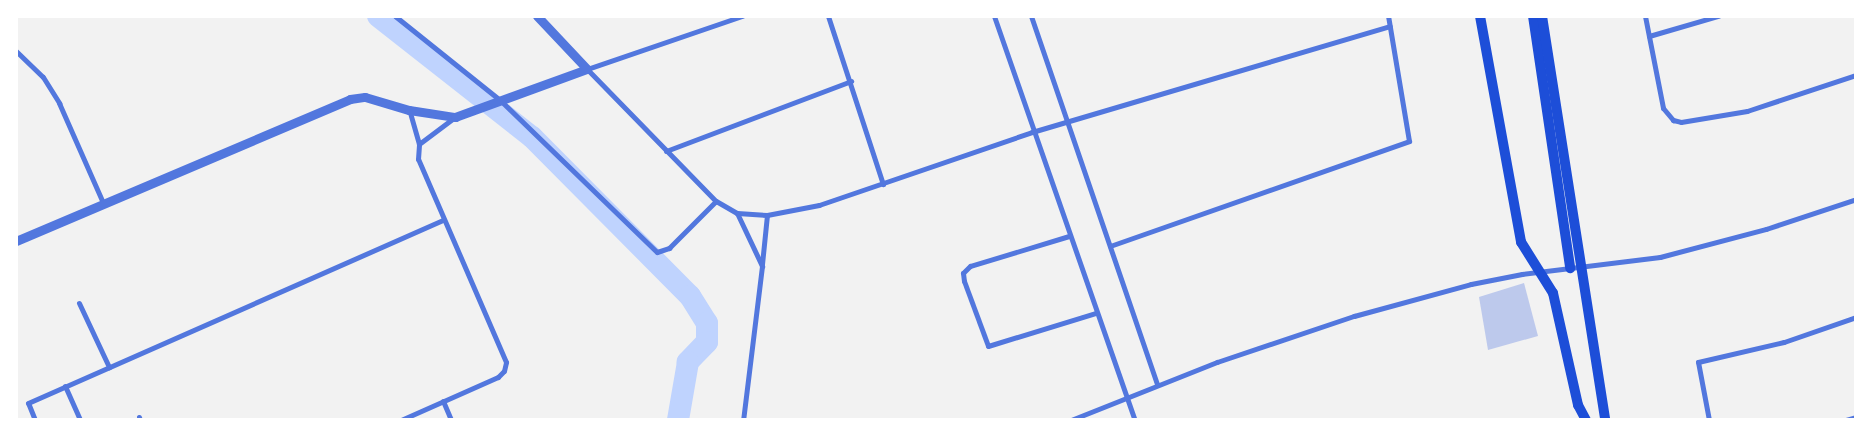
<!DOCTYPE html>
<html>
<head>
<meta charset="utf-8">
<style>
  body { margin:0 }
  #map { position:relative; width:1872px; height:436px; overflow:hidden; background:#f2f2f2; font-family:"Space Grotesk",sans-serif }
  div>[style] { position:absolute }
  .river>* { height:22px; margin:-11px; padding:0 11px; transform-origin:11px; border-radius:11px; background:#bfd3fe }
  .building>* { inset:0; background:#bdc9ec }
  .minor>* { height:5px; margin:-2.5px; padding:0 2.5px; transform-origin:2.5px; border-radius:2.5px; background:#5277de }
  .tertiary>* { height:9px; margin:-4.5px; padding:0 4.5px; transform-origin:4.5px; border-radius:4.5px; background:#5277de }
  .secondary>* { height:10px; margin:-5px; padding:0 5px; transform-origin:5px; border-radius:5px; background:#1d4ed8 }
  span { translate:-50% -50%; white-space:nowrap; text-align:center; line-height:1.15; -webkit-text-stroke:4px #fff; paint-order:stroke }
  .frame { position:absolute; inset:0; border:18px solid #fff; pointer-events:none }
</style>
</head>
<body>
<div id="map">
  <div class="river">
    <i style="left:378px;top:16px;width:196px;rotate:38.2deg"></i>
    <i style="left:532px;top:137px;width:224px;rotate:45.2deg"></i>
    <i style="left:690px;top:296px;width:32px;rotate:58deg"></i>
    <i style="left:707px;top:323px;width:19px;rotate:90deg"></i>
    <i style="left:707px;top:342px;width:28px;rotate:134deg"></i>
    <i style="left:688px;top:362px;width:59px;rotate:99.8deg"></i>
  </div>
  <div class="building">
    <i style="clip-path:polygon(1524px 283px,1538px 336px,1488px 350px,1479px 297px)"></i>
  </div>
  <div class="minor">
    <i style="left:395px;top:16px;width:136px;rotate:38.7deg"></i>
    <i style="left:501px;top:101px;width:217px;rotate:44.1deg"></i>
    <i style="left:657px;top:252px;width:13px;rotate:-18deg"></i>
    <i style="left:669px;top:248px;width:66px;rotate:-45deg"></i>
    <i style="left:742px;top:16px;width:164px;rotate:161.1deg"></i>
    <i style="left:587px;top:69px;width:185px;rotate:45.7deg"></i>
    <i style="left:716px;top:201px;width:24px;rotate:30deg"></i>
    <i style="left:737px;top:213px;width:30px;rotate:4deg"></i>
    <i style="left:767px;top:215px;width:53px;rotate:-10.9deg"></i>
    <i style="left:819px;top:205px;width:225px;rotate:-18.9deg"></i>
    <i style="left:1032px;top:132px;width:373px;rotate:-16.5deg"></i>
    <i style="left:828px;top:16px;width:177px;rotate:71.9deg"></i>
    <i style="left:994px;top:16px;width:428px;rotate:70.8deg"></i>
    <i style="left:1031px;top:16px;width:390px;rotate:71.1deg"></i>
    <i style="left:1645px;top:16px;width:94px;rotate:78.9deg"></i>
    <i style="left:1663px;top:108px;width:16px;rotate:50deg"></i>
    <i style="left:1673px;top:120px;width:8px;rotate:14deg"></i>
    <i style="left:1681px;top:122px;width:67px;rotate:-9.5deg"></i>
    <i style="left:1747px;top:111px;width:115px;rotate:-18.3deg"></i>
    <i style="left:1649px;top:36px;width:72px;rotate:-16.2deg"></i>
    <i style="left:16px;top:51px;width:37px;rotate:44deg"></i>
    <i style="left:43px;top:77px;width:31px;rotate:58deg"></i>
    <i style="left:59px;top:103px;width:111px;rotate:66.2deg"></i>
    <i style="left:419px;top:144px;width:45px;rotate:-36.9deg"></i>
    <i style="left:666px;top:151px;width:198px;rotate:-20.7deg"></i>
    <i style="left:737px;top:213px;width:59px;rotate:64.7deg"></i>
    <i style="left:762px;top:266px;width:155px;rotate:97deg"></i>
    <i style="left:1069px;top:236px;width:103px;rotate:163.1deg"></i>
    <i style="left:970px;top:266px;width:10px;rotate:135deg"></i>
    <i style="left:963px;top:273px;width:8px;rotate:83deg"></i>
    <i style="left:964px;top:281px;width:69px;rotate:69.7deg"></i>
    <i style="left:988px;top:346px;width:113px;rotate:-17deg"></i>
    <i style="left:1110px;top:246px;width:317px;rotate:-19.3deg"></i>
    <i style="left:1409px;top:141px;width:127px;rotate:-99.5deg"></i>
    <i style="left:762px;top:264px;width:49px;rotate:-84.2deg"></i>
    <i style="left:79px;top:303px;width:71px;rotate:64.9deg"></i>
    <i style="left:65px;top:386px;width:37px;rotate:66deg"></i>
    <i style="left:443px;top:401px;width:21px;rotate:67deg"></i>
    <i style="left:139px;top:417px;width:3px;rotate:72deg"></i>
    <i style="left:35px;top:420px;width:18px;rotate:-112deg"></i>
    <i style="left:28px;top:403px;width:454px;rotate:-23.8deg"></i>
    <i style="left:401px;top:420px;width:106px;rotate:-23.9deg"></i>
    <i style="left:498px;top:377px;width:8px;rotate:-45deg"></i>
    <i style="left:504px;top:371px;width:9px;rotate:-77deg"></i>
    <i style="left:506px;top:362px;width:221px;rotate:-113.4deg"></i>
    <i style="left:418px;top:159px;width:15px;rotate:-86deg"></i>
    <i style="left:419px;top:144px;width:35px;rotate:-106deg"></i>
    <i style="left:1071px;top:420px;width:157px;rotate:-21.7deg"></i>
    <i style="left:1217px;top:362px;width:145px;rotate:-18.6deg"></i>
    <i style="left:1354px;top:316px;width:121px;rotate:-15.3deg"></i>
    <i style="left:1471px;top:284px;width:52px;rotate:-11.1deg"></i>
    <i style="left:1522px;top:274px;width:139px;rotate:-7deg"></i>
    <i style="left:1660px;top:257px;width:110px;rotate:-14.8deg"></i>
    <i style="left:1766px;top:229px;width:95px;rotate:-18.4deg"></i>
    <i style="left:1709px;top:420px;width:59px;rotate:-100.7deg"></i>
    <i style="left:1698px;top:362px;width:88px;rotate:-13.1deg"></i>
    <i style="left:1784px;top:342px;width:76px;rotate:-19.1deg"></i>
    <i style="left:1846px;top:420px;width:10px;rotate:-17deg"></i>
  </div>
  <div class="tertiary">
    <i style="left:16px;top:241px;width:363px;rotate:-23deg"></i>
    <i style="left:350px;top:99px;width:15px;rotate:-8deg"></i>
    <i style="left:365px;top:97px;width:46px;rotate:16.5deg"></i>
    <i style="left:409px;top:110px;width:47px;rotate:8.7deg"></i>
    <i style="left:455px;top:117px;width:140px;rotate:-20deg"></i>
    <i style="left:587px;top:69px;width:73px;rotate:-133.3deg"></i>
  </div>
  <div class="secondary">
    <i style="left:1480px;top:16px;width:230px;rotate:79.7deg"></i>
    <i style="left:1521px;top:242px;width:60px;rotate:57.9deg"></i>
    <i style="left:1553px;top:293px;width:115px;rotate:77.4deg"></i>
    <i style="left:1578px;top:405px;width:17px;rotate:62deg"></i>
    <i style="left:1533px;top:16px;width:255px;rotate:81.6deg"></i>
    <i style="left:1542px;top:16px;width:409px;rotate:81.1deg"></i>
  </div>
  <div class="frame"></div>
</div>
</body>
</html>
